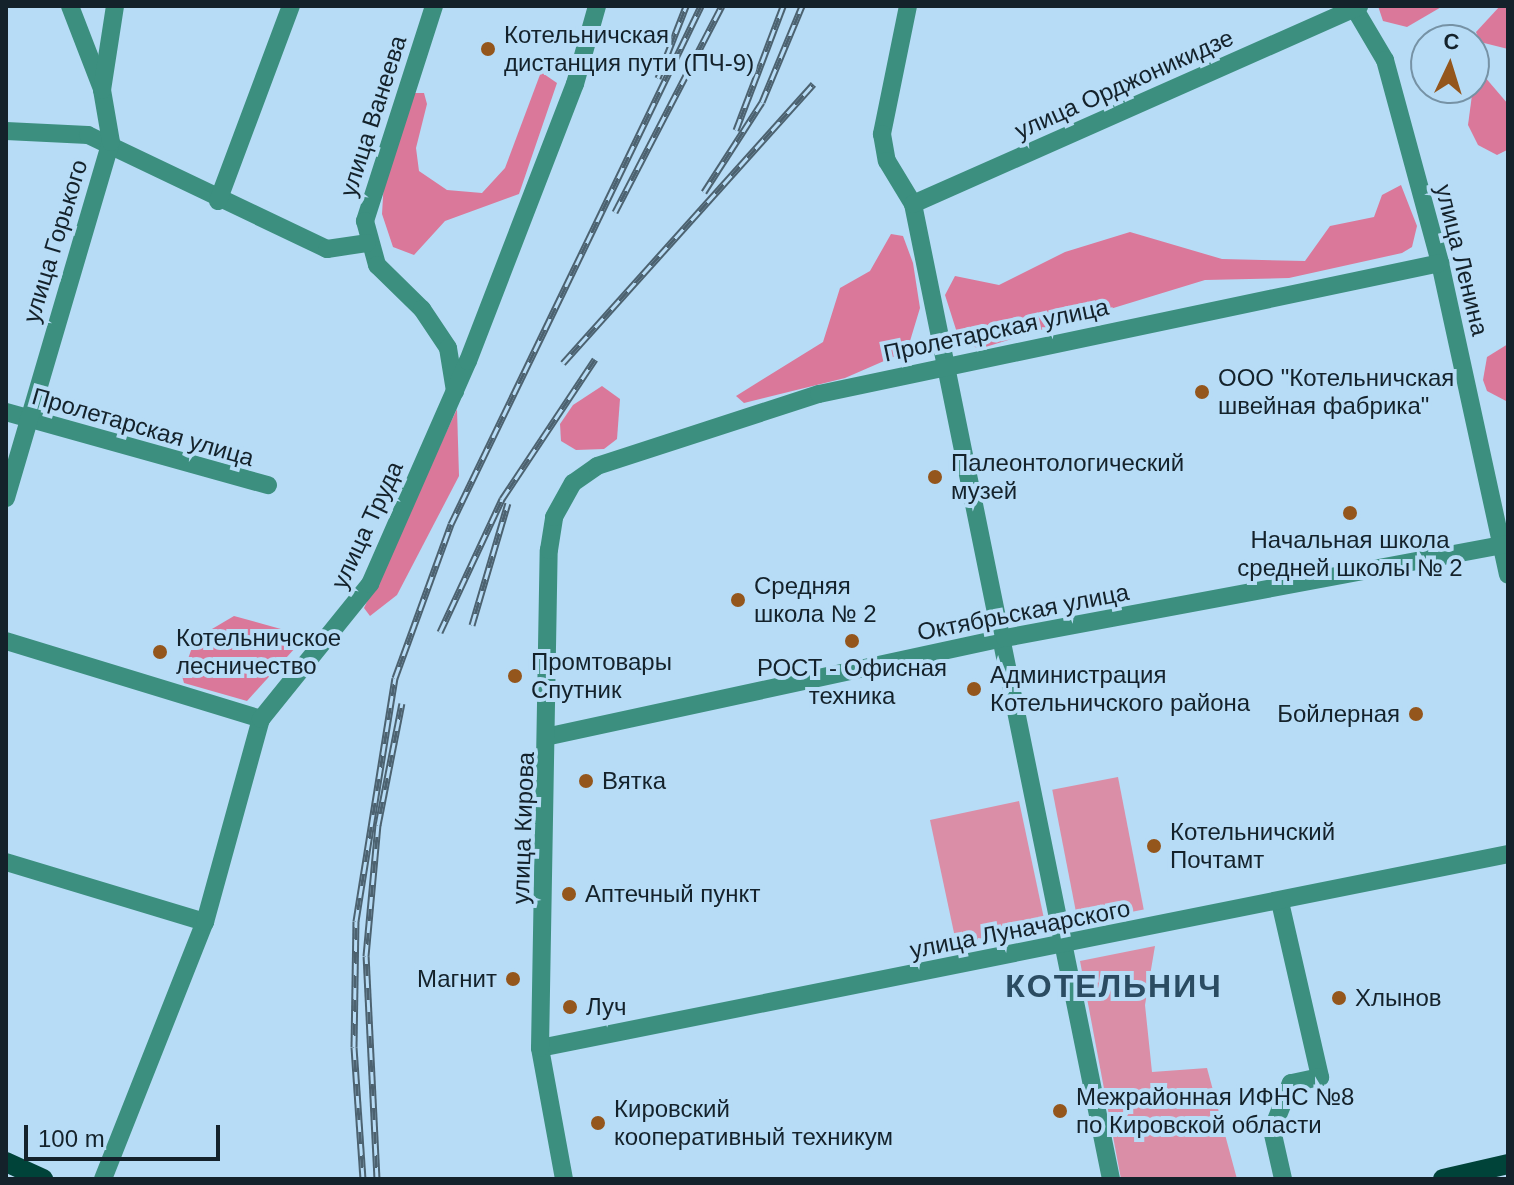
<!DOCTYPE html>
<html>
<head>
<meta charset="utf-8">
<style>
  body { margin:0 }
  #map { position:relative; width:1514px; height:1185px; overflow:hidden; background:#b7dcf6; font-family:Helvetica,sans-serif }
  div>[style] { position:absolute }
  .green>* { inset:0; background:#da8ea7; transform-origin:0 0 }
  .forest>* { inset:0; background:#da789a }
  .minor>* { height:18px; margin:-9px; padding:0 9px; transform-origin:9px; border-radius:9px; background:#3c8f7f }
  .major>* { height:20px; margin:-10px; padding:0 10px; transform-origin:10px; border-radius:10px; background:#004339 }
  .rail>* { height:7px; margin-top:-3.5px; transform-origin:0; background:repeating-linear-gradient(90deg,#b7dcf6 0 12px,#4c6270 0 24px); box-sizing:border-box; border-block:2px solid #4c6270 }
  .dots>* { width:22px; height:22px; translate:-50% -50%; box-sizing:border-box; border:4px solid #b7dcf6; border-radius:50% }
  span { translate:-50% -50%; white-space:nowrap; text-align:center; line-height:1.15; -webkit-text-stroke:8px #b7dcf6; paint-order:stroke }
  .poi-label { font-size:24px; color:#14222b }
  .left { translate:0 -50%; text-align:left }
  .right { translate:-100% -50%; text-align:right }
  .street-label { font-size:24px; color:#14222b }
  .district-label { font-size:32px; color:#2b4c62; font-weight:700; letter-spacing:2px }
  .frame { position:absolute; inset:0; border:8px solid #14222b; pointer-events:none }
  .north { position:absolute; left:1410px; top:24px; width:80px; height:80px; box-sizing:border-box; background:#b7dcf6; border:2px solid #7692a5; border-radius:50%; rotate:4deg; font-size:22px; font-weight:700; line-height:32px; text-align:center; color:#14222b }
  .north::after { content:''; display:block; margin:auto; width:28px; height:36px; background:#94561c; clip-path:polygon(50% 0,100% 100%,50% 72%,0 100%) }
  .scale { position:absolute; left:24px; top:1125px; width:196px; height:36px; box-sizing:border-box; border:4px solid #14222b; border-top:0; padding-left:10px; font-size:24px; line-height:28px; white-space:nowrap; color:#14222b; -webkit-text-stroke:6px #b7dcf6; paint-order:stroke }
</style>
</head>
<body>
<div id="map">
  <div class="green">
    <i style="left:1118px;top:777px;width:135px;height:67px;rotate:79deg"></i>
    <i style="left:1019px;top:801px;width:130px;height:91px;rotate:78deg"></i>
    <i style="clip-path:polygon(1155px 946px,1145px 1005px,1152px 1072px,1207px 1068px,1237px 1179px,1121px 1179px,1080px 961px)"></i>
  </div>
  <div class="forest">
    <i style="clip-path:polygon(1378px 6px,1443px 6px,1407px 27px,1383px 21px)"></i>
    <i style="clip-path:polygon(1500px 6px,1508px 6px,1508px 49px,1480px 42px,1476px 32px)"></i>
    <i style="clip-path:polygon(541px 72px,557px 83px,519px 194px,445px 221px,414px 255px,393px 247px,382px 214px,384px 180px,413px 93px,424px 93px,427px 104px,416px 148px,419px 171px,447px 190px,482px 193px,505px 168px)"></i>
    <i style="clip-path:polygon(1484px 76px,1508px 104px,1507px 150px,1497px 155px,1478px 145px,1468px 125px,1474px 80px)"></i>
    <i style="clip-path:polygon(1401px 185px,1417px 226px,1412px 247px,1402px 253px,1289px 278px,1205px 280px,979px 349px,959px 339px,945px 295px,955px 276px,999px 285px,1065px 252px,1130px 232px,1222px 259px,1305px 261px,1330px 226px,1374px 217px,1382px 195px)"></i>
    <i style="clip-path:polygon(891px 234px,903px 236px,913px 263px,920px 308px,907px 351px,845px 378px,744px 403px,736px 396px,823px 342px,840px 288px,870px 271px)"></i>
    <i style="clip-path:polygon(1508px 344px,1508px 402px,1487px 391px,1483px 380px,1487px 357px)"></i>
    <i style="clip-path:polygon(602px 386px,620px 399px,617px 439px,604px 449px,576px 450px,561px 441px,560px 424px,573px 405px)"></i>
    <i style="clip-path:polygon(457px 409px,459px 476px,397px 595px,370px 616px,364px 608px)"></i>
    <i style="clip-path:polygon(234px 616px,306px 636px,247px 701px,184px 683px,182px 676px,195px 639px)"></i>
  </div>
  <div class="minor">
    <i style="left:70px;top:6px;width:89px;rotate:68.9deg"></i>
    <i style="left:434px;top:6px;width:226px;rotate:107.8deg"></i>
    <i style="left:365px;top:221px;width:46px;rotate:74.7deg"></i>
    <i style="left:377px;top:265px;width:63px;rotate:44.4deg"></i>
    <i style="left:422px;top:309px;width:47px;rotate:56.3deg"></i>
    <i style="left:448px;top:348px;width:44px;rotate:80.8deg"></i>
    <i style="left:908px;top:6px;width:131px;rotate:101.5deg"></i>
    <i style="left:882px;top:134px;width:27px;rotate:80deg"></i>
    <i style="left:887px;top:161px;width:50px;rotate:58.8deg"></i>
    <i style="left:913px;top:204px;width:995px;rotate:78.52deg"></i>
    <i style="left:1356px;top:11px;width:57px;rotate:59.4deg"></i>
    <i style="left:1385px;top:60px;width:210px;rotate:74.8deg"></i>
    <i style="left:1440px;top:263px;width:319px;rotate:77.7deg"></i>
    <i style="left:6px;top:131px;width:82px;rotate:2.8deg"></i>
    <i style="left:88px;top:135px;width:265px;rotate:25.5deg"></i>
    <i style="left:327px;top:249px;width:40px;rotate:-8.5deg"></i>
    <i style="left:218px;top:201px;width:208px;rotate:-69.5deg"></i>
    <i style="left:913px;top:204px;width:488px;rotate:-23.9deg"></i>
    <i style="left:6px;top:412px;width:272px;rotate:15.6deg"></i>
    <i style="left:6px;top:498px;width:371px;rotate:-73.6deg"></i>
    <i style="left:111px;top:142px;width:53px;rotate:-99.8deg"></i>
    <i style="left:102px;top:90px;width:85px;rotate:-81.2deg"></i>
    <i style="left:6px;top:641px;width:267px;rotate:17deg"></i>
    <i style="left:550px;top:736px;width:465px;rotate:-12.2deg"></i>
    <i style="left:1005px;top:638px;width:512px;rotate:-10.59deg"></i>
    <i style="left:6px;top:862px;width:208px;rotate:16.8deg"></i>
    <i style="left:1280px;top:902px;width:180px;rotate:77.1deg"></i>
    <i style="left:1320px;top:1077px;width:30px;rotate:168deg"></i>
    <i style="left:1291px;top:1083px;width:51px;rotate:112deg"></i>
    <i style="left:1272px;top:1130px;width:50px;rotate:77.3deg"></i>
    <i style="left:540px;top:1048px;width:987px;rotate:-11.33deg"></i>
    <i style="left:103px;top:1179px;width:277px;rotate:-68.4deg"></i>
    <i style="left:205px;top:922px;width:211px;rotate:-74.6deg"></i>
    <i style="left:261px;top:719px;width:174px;rotate:-51.1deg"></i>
    <i style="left:370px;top:584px;width:244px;rotate:-66.3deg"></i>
    <i style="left:468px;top:361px;width:297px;rotate:-68.9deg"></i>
    <i style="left:575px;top:84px;width:81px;rotate:-74.2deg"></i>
    <i style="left:564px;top:1179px;width:133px;rotate:-100.4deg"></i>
    <i style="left:540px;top:1048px;width:498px;rotate:-89deg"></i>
    <i style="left:549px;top:550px;width:33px;rotate:-81deg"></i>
    <i style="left:554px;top:517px;width:39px;rotate:-61deg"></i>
    <i style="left:573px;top:483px;width:29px;rotate:-35deg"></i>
    <i style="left:597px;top:466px;width:233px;rotate:-18deg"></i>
    <i style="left:819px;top:394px;width:635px;rotate:-11.91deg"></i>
  </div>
  <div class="major">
    <i style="left:6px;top:1162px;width:41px;rotate:24.7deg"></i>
    <i style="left:1443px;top:1179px;width:67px;rotate:-13deg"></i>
  </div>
  <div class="rail">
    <i style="left:658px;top:78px;width:77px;rotate:-68.7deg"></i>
    <i style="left:736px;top:130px;width:133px;rotate:-69.2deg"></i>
    <i style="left:704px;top:192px;width:107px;rotate:-57.2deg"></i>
    <i style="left:762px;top:102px;width:104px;rotate:-67.4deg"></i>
    <i style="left:615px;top:212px;width:232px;rotate:-62.6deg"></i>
    <i style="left:563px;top:363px;width:375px;rotate:-48.1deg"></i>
    <i style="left:472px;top:625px;width:127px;rotate:-73.6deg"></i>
    <i style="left:440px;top:632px;width:147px;rotate:-65deg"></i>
    <i style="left:502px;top:499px;width:168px;rotate:-56.4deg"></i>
    <i style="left:363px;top:1179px;width:132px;rotate:-93.9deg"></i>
    <i style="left:354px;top:1047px;width:126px;rotate:-89.1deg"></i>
    <i style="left:356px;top:921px;width:246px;rotate:-80.9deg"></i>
    <i style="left:395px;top:678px;width:164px;rotate:-70deg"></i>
    <i style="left:451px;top:524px;width:575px;rotate:-64.24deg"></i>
    <i style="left:377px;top:1179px;width:223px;rotate:-92.8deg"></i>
    <i style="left:366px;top:956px;width:132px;rotate:-84.8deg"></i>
    <i style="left:378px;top:825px;width:124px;rotate:-78.9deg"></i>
  </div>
  <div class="dots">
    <i style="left:488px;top:49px;background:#94561c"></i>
    <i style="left:1202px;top:392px;background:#94561c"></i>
    <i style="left:935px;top:477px;background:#94561c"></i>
    <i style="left:1350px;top:513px;background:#94561c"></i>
    <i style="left:738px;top:600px;background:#94561c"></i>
    <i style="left:852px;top:641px;background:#94561c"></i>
    <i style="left:160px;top:652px;background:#94561c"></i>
    <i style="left:515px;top:676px;background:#94561c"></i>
    <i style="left:974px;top:689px;background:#94561c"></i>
    <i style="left:1416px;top:714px;background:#94561c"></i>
    <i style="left:586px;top:781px;background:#94561c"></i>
    <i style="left:1154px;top:846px;background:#94561c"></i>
    <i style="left:569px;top:894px;background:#94561c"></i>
    <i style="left:513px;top:979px;background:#94561c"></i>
    <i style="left:1339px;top:998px;background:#94561c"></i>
    <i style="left:570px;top:1007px;background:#94561c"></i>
    <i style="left:1060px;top:1111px;background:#94561c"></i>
    <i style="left:598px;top:1123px;background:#94561c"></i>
  </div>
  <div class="poi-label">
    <span class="left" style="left:504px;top:49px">Котельничская<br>дистанция пути (ПЧ-9)</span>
    <span class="left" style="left:1218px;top:392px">ООО "Котельничская<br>швейная фабрика"</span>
    <span class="left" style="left:951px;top:477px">Палеонтологический<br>музей</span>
    <span style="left:1350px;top:554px">Начальная школа<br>средней школы № 2</span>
    <span class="left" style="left:754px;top:600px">Средняя<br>школа № 2</span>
    <span class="left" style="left:176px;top:652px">Котельничское<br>лесничество</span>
    <span class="left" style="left:531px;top:676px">Промтовары<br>Спутник</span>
    <span style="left:852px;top:682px">РОСТ - Офисная<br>техника</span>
    <span class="left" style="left:990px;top:689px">Администрация<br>Котельничского района</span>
    <span class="right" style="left:1400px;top:714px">Бойлерная</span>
    <span class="left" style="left:602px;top:781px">Вятка</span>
    <span class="left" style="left:1170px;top:846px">Котельничский<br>Почтамт</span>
    <span class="left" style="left:585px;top:894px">Аптечный пункт</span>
    <span class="right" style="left:497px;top:979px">Магнит</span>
    <span class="left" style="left:1355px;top:998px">Хлынов</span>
    <span class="left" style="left:586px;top:1007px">Луч</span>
    <span class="left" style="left:1076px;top:1111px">Межрайонная ИФНС №8<br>по Кировской области</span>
    <span class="left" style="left:614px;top:1123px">Кировский<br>кооперативный техникум</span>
  </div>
  <div class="street-label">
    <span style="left:1124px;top:84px;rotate:-24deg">улица Орджоникидзе</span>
    <span style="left:373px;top:116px;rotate:-72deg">улица Ванеева</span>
    <span style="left:55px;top:241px;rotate:-73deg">улица Горького</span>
    <span style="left:1462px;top:260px;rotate:76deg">улица Ленина</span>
    <span style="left:996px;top:330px;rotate:-12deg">Пролетарская улица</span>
    <span style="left:143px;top:427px;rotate:16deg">Пролетарская улица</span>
    <span style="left:367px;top:525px;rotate:-65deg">улица Труда</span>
    <span style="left:1023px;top:612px;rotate:-11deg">Октябрьская улица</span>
    <span style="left:523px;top:828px;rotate:-88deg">улица Кирова</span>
    <span style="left:1020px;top:929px;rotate:-11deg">улица Луначарского</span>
  </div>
  <div class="district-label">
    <span style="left:1114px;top:986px">КОТЕЛЬНИЧ</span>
  </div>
  <div class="frame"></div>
  <div class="north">С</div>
  <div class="scale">100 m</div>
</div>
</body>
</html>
